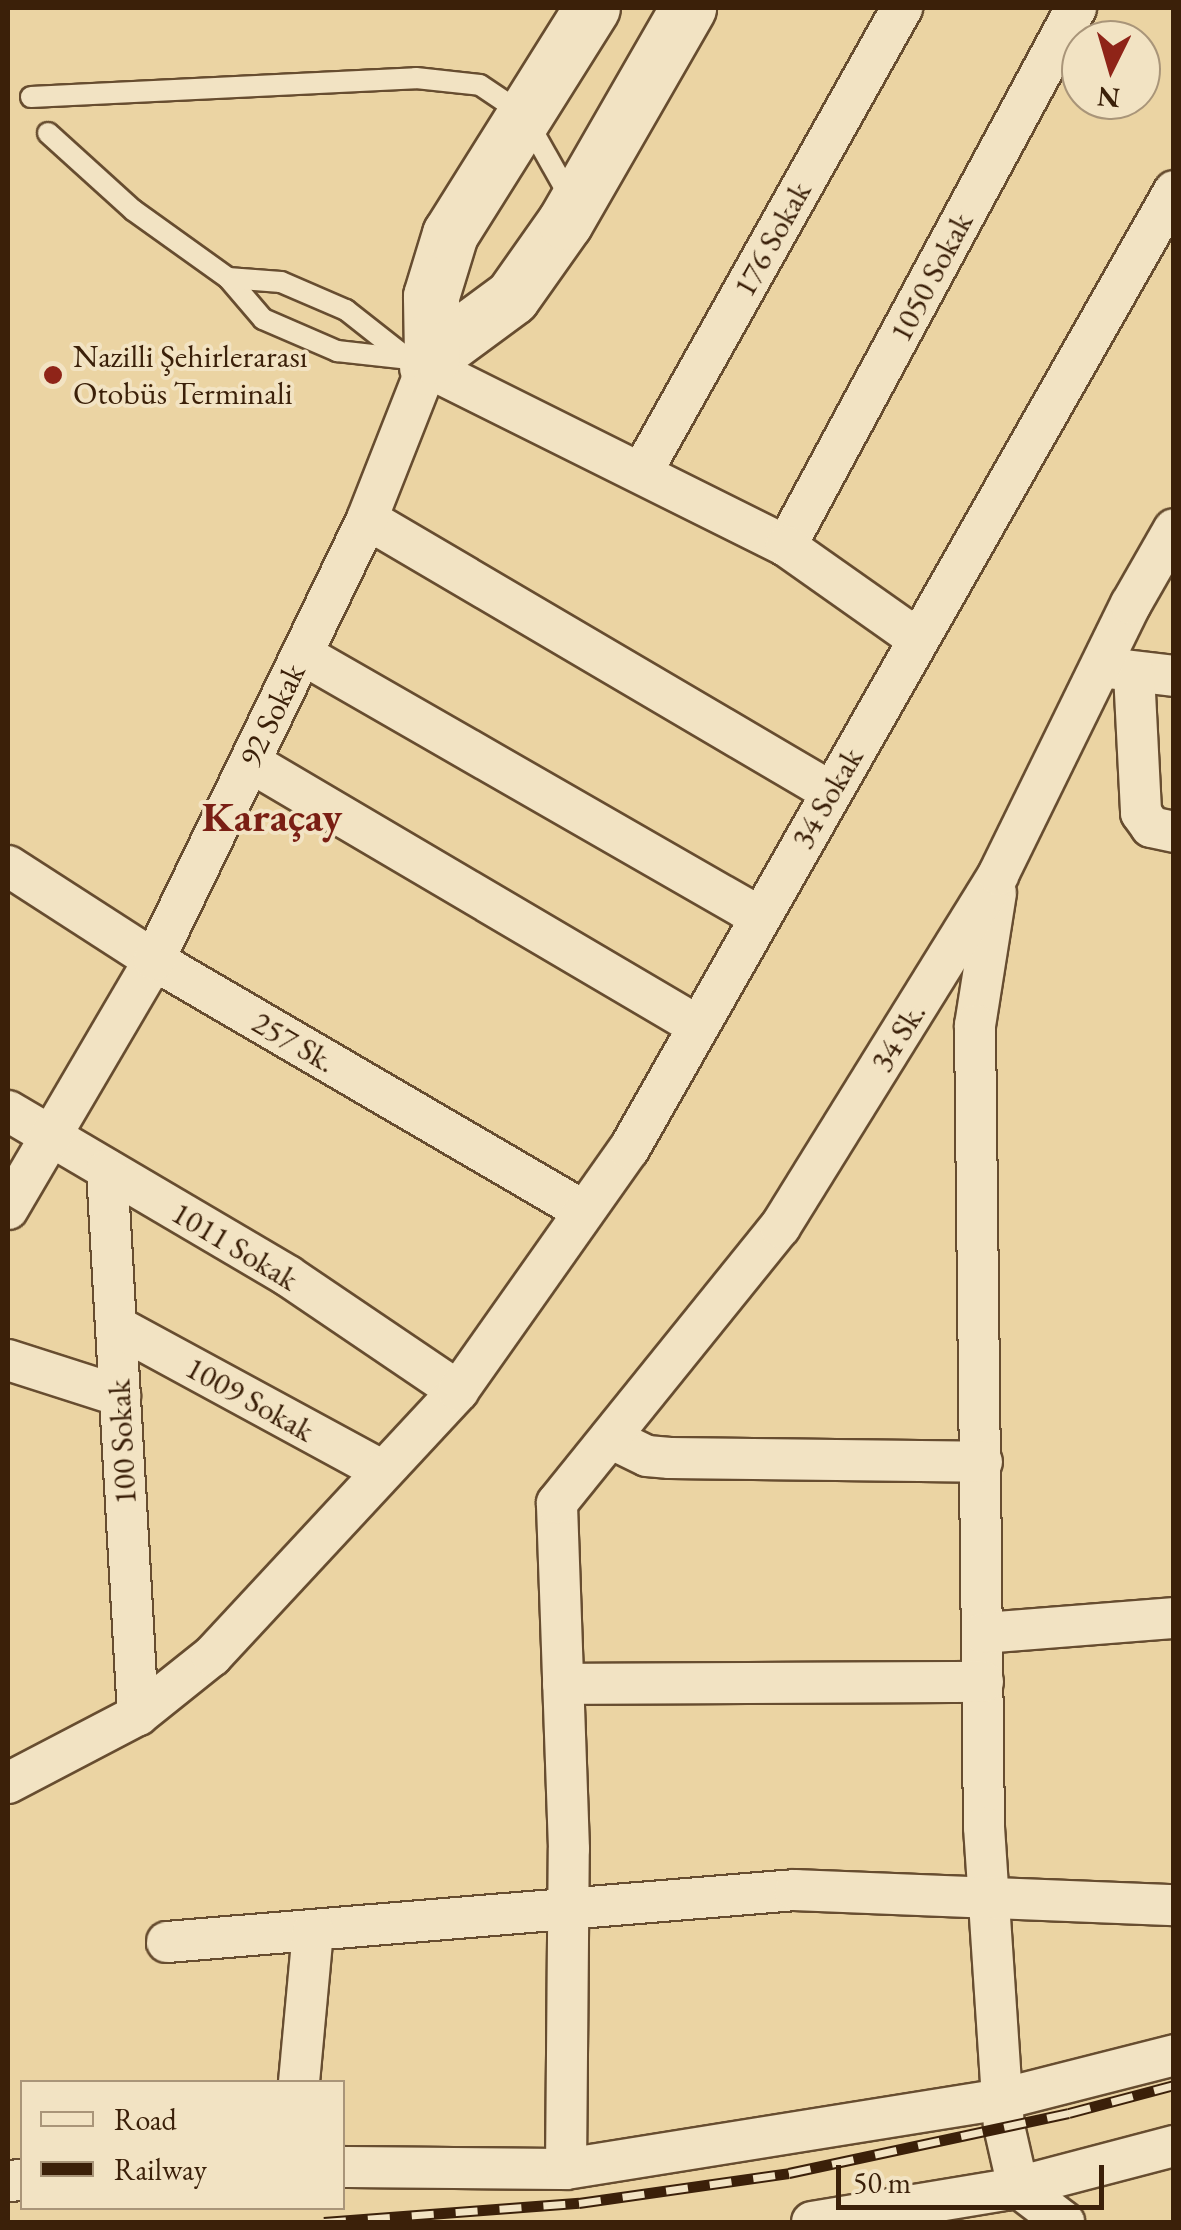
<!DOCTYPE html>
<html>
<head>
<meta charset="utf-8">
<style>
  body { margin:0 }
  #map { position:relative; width:1181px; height:2230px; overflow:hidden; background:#ebd4a3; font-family:"EB Garamond",serif }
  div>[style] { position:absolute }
  .roads { filter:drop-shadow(2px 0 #674d30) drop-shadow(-2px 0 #674d30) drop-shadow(0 2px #674d30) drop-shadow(0 -2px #674d30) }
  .lane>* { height:20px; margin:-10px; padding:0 10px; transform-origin:10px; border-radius:10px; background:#f2e3c3 }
  .street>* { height:40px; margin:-20px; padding:0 20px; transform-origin:20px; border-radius:20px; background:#f2e3c3 }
  .secondary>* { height:55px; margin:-27.5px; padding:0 27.5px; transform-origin:27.5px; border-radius:27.5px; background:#f2e3c3 }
  .rail>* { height:11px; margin-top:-5.5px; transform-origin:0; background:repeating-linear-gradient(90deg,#f2e3c3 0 22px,#3b2009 0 44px); box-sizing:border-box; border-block:2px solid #3b2009 }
  .dots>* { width:28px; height:28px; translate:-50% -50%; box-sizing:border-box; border:5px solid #f2e3c3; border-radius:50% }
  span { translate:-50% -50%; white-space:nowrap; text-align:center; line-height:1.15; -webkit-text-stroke:8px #f2e3c3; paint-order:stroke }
  .street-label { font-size:32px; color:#3b2009 }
  .poi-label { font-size:32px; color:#3b2009 }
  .left { translate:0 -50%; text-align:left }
  .district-label { font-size:42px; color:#7a1f14; font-weight:700 }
  .frame { position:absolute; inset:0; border:10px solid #3b2009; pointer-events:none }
  .legend { position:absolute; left:20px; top:2080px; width:325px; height:130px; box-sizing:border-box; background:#f2e3c3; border:2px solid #a99579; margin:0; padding:12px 18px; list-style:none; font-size:30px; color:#3b2009 }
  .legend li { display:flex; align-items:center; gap:20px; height:50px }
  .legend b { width:50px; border:2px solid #a99579 }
  .north { position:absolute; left:1061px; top:20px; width:100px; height:100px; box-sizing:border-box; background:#f2e3c3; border:2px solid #a99579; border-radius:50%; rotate:185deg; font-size:28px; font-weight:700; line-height:40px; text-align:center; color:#3b2009 }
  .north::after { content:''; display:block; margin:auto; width:35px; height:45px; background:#8f2418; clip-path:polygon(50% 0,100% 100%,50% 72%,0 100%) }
  .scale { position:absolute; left:836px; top:2165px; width:268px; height:45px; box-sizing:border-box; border:5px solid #3b2009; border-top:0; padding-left:12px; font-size:30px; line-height:35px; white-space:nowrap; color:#3b2009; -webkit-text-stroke:8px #f2e3c3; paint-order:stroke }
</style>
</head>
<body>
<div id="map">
  <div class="roads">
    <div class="lane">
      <i style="left:31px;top:97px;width:385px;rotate:-2.8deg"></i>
      <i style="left:416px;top:78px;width:64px;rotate:6.2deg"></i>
      <i style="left:480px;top:85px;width:52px;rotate:34deg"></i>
      <i style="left:523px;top:114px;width:98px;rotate:60.5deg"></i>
      <i style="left:48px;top:133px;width:115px;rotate:42.2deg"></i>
      <i style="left:133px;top:210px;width:117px;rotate:35.6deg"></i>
      <i style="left:228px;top:278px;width:54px;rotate:49.5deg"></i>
      <i style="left:263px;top:319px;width:81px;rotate:23.4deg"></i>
      <i style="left:337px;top:351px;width:71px;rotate:6.4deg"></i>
      <i style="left:228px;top:278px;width:53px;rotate:4.3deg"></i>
      <i style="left:281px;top:282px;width:71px;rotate:23.3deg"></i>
      <i style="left:346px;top:310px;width:79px;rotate:38.3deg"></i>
    </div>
    <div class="street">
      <i style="left:643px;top:470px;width:530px;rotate:-60.72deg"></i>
      <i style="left:367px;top:519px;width:538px;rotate:30.47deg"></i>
      <i style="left:786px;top:546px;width:611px;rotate:-61.67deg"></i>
      <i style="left:302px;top:654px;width:528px;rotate:29.87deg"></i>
      <i style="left:1108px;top:668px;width:66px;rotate:6.9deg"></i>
      <i style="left:1134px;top:673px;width:140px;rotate:87.1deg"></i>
      <i style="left:1141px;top:813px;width:17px;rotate:54deg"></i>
      <i style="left:1151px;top:827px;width:24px;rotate:12deg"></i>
      <i style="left:250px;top:762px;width:520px;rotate:30.51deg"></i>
      <i style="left:8px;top:866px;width:174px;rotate:32.8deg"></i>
      <i style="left:154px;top:960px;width:498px;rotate:30.3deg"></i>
      <i style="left:996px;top:893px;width:134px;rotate:99deg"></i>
      <i style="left:975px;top:1025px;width:802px;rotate:89.36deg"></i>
      <i style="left:984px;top:1827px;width:300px;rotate:86.2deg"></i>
      <i style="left:1004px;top:2126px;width:63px;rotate:77.1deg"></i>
      <i style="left:1018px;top:2187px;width:58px;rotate:37.3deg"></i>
      <i style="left:8px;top:1111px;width:325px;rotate:30.5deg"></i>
      <i style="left:288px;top:1276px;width:205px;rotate:34.1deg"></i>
      <i style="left:107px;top:1170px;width:546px;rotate:86.74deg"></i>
      <i style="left:8px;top:1209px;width:289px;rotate:-59.6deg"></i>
      <i style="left:154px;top:960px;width:490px;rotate:-64.2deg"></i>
      <i style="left:367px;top:519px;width:163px;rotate:-68.5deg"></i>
      <i style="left:427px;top:367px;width:401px;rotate:26.5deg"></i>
      <i style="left:786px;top:546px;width:161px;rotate:35.2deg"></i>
      <i style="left:116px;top:1326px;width:304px;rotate:28.5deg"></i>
      <i style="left:8px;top:1360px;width:118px;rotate:17.8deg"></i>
      <i style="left:610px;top:1438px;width:41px;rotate:25.9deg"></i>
      <i style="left:647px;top:1456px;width:23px;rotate:5deg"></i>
      <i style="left:670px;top:1458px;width:312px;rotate:0.7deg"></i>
      <i style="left:983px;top:1633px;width:192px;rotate:-4.5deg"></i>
      <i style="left:563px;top:1684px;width:420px;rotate:-0.3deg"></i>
      <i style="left:8px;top:1783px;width:147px;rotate:-27.6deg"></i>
      <i style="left:138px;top:1715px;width:95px;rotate:-38.6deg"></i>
      <i style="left:212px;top:1656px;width:362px;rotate:-47.1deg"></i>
      <i style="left:458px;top:1391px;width:296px;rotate:-54.8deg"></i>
      <i style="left:629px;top:1149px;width:1102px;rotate:-60.36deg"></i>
      <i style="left:167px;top:1942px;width:630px;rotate:-4.73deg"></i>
      <i style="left:795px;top:1890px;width:379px;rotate:2.3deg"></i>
      <i style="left:299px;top:2082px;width:152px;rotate:-84.7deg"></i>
      <i style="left:342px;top:2167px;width:224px;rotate:0.5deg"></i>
      <i style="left:566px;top:2169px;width:442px;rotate:-9.1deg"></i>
      <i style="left:1002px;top:2099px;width:178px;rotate:-14.3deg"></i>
      <i style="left:566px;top:2169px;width:320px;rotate:-89.5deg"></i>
      <i style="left:569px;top:1849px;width:346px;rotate:-92deg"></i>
      <i style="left:557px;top:1503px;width:355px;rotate:-51.1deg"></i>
      <i style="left:780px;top:1227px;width:414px;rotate:-58.2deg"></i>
      <i style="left:998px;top:875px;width:302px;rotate:-63.9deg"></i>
      <i style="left:1131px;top:604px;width:86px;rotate:-60.2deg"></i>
      <i style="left:8px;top:2181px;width:14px;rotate:-4deg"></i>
      <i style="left:812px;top:2222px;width:197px;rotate:-9.4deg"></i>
      <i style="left:1006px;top:2190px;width:174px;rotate:-14.7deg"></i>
    </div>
    <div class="secondary">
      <i style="left:432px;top:356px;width:99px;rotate:-36.4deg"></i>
      <i style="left:512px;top:297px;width:92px;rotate:-54.8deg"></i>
      <i style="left:565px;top:222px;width:247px;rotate:-60.1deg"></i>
      <i style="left:427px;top:367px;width:12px;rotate:-66deg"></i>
      <i style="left:432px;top:356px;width:60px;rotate:-91deg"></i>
      <i style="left:431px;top:296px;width:65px;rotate:-73deg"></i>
      <i style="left:450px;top:234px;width:267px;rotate:-57.9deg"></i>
    </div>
  </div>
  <div class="rail">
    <i style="left:324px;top:2222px;width:256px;rotate:-4.3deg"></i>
    <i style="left:579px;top:2203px;width:212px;rotate:-8.1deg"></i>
    <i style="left:789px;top:2173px;width:286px;rotate:-12.1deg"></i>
    <i style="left:1069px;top:2113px;width:109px;rotate:-14.9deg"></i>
  </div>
  <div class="dots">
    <i style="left:53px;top:375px;background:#8f2418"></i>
  </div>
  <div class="street-label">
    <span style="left:772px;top:239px;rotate:-61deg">176 Sokak</span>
    <span style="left:931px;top:277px;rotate:-62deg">1050 Sokak</span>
    <span style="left:272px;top:715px;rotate:-64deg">92 Sokak</span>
    <span style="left:827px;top:798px;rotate:-60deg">34 Sokak</span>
    <span style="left:898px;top:1037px;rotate:-58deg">34 Sk.</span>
    <span style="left:294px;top:1042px;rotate:30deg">257 Sk.</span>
    <span style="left:235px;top:1246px;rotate:31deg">1011 Sokak</span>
    <span style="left:250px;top:1399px;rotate:29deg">1009 Sokak</span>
    <span style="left:122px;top:1442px;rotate:-93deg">100 Sokak</span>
  </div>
  <div class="poi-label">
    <span class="left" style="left:73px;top:375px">Nazilli Şehirlerarası<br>Otobüs Terminali</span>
  </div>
  <div class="district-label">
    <span style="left:272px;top:817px">Karaçay</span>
  </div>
  <div class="frame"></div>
  <ul class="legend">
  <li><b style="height:12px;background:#f2e3c3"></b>Road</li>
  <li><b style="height:12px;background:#3b2009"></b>Railway</li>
  </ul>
  <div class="north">N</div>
  <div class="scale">50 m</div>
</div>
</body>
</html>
